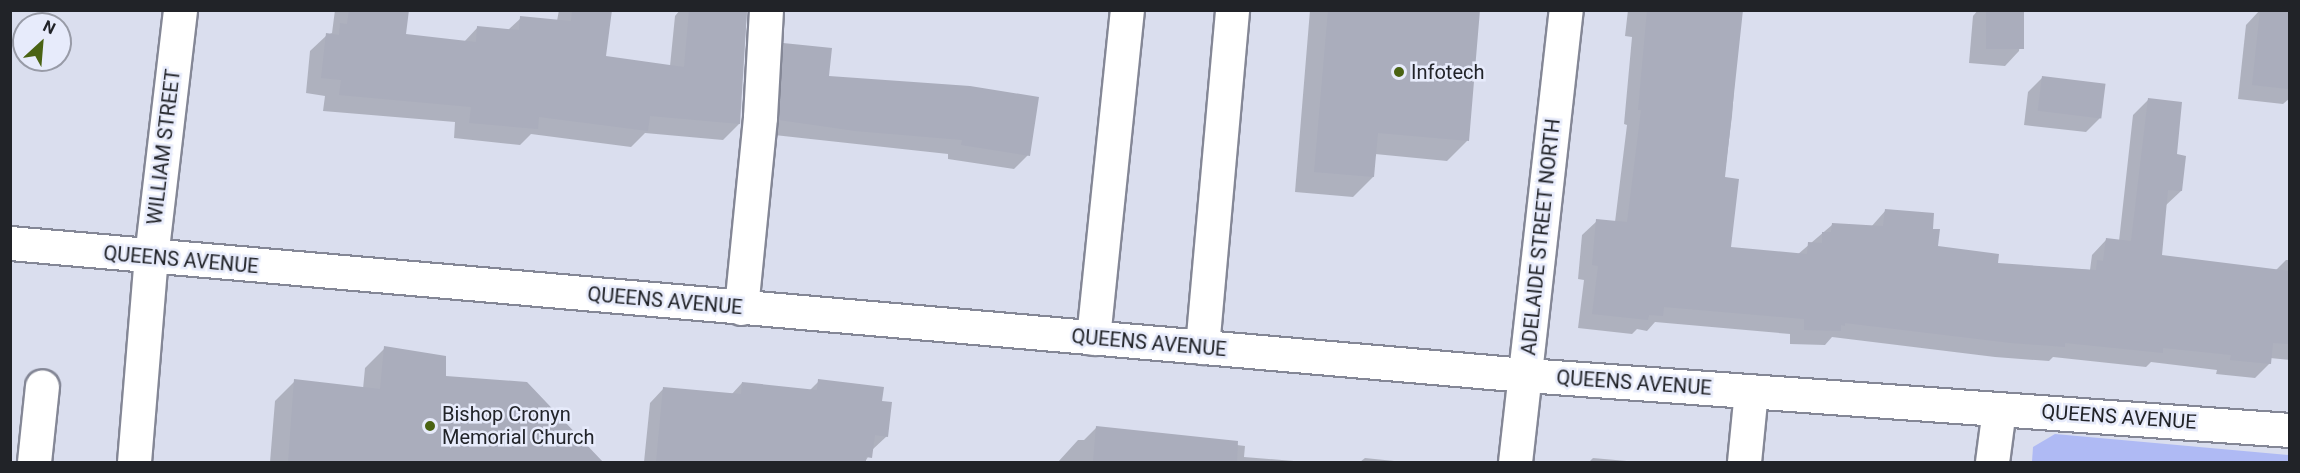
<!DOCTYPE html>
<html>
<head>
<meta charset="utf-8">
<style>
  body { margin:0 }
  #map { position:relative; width:2300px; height:473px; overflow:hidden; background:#dadeee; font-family:Roboto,sans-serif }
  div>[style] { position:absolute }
  .green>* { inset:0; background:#afbaf4 }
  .shadow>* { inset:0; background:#0003 }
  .building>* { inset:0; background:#aaadbc; transform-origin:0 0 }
  .roads { filter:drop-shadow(2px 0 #848796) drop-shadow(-2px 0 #848796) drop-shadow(0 2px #848796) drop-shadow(0 -2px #848796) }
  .minor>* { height:33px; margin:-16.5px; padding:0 16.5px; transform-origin:16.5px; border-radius:16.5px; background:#fff }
  .major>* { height:33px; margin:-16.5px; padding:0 16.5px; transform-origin:16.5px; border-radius:16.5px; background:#fff }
  .dots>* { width:16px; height:16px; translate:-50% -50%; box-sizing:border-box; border:3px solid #e7ebfb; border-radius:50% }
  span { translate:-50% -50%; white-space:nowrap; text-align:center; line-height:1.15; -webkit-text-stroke:5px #e7ebfb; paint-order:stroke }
  .poi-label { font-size:20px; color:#212328 }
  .left { translate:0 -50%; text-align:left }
  .street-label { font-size:20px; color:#212328 }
  .frame { position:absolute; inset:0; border:12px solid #212328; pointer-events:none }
  .north { position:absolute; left:12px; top:12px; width:60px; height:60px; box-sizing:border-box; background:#e7ebfb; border:2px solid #989ba7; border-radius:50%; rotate:26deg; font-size:16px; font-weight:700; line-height:24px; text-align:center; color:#212328 }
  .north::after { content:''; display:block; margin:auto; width:21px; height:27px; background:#4a6313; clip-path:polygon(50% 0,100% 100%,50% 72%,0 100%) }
</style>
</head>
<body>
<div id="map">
  <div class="green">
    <i style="clip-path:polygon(2055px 434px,2289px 455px,2289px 462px,2032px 462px,2033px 447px)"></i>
  </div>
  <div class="shadow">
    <i style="clip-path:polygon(335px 10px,407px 10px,405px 35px,464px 42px,478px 27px,508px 30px,521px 18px,557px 21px,559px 10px,611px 10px,605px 57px,670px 66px,675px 16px,680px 10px,747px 10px,739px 124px,723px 140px,645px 133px,631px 147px,531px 134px,520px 145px,454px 138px,455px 122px,323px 111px,325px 96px,306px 93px,310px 51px,327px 35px,332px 33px)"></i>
    <i style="clip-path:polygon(1310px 10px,1479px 10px,1467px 141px,1447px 161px,1375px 154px,1373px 177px,1353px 197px,1295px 192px)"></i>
    <i style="clip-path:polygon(1628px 10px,1740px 10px,1732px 116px,1724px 179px,1729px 248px,1797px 255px,1832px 225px,1871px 227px,1886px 210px,1931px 230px,1936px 248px,1996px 264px,2090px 270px,2092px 255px,2106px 240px,2119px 241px,2133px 115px,2148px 100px,2175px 156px,2181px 191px,2165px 206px,2160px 257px,2275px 271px,2286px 260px,2290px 260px,2290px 360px,2270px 358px,2270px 363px,2255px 378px,2216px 374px,2217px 370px,2151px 362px,2146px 367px,2053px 357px,2049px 361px,1995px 357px,1832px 337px,1825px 345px,1790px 344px,1790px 334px,1655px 322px,1647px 331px,1637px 329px,1632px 334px,1578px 328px,1584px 280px,1578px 279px,1582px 235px,1597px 221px,1615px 222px,1627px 125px,1624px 124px,1632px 37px,1625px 36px)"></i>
    <i style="clip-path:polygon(1978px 10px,2023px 10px,2019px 51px,2005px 66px,1969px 63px,1973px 16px)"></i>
    <i style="clip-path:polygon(2260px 10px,2290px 13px,2290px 98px,2283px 104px,2238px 99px,2246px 25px)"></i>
    <i style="clip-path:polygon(783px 44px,827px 78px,1028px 155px,1014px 169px,948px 159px,948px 154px,765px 134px,769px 58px)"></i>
    <i style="clip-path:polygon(2043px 77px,2100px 118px,2086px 132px,2024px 125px,2028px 92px)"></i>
    <i style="clip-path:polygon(385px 348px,444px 378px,526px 383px,601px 462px,270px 462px,275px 401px,295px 381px,363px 389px,365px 368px)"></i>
    <i style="clip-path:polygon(819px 381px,880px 403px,887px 436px,872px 450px,865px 462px,644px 462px,650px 403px,664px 388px,731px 395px,742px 383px,809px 391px)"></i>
    <i style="clip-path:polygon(1096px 428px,1245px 446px,1244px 457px,1306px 462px,1058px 462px,1078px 440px,1084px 440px)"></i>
    <i style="clip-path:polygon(1365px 458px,1404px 462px,1360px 462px)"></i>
    <i style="clip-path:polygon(1593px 458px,1638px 462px,1589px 462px)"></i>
  </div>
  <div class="building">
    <i style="clip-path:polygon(349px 10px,409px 10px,406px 34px,476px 42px,477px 26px,519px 30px,520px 16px,571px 21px,572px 10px,612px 10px,606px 56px,684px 67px,689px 10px,747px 10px,740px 124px,650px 116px,648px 131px,539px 117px,538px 129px,469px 123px,471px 107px,339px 95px,341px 80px,321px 78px,326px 33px,339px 35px,340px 23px,347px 24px)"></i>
    <i style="clip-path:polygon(1328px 10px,1480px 10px,1469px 141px,1378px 133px,1374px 177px,1314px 172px)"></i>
    <i style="clip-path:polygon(1647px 10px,1743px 10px,1725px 177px,1739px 179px,1731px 247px,1807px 254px,1808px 242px,1822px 243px,1822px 232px,1831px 232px,1832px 223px,1883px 226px,1885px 209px,1934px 213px,1933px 229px,1940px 229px,1938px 246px,1999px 254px,1998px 263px,2096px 270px,2097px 260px,2103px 261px,2106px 238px,2131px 241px,2148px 98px,2182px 102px,2177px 154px,2186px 156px,2182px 191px,2168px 190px,2162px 255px,2289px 271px,2289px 344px,2273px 343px,2271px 364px,2230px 360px,2231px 355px,2163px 348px,2163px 353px,2065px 343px,2065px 347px,2011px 343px,1845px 323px,1845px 326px,1841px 325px,1841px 331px,1804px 330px,1804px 319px,1664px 307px,1663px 316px,1649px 315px,1648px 320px,1592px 314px,1598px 266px,1592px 265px,1596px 219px,1627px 222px,1641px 110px,1638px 110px)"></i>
    <i style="left:1986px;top:10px;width:38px;height:39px"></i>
    <i style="clip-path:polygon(2260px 10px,2289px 10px,2289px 89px,2252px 85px)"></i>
    <i style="clip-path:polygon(783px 43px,832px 48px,829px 76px,970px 86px,1039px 97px,1030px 156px,961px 145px,962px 140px,855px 131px,779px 120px)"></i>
    <i style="left:2042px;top:76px;width:64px;height:35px;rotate:7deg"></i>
    <i style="clip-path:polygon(384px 346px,446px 356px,446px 376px,527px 382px,603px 462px,288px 462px,294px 379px,380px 389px)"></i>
    <i style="clip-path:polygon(818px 379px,884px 387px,882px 401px,892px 402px,888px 437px,875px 435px,872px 458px,866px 457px,866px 462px,656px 462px,663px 387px,741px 394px,742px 382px,817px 390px)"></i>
    <i style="clip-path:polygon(1096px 426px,1238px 441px,1237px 462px,1093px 462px)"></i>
  </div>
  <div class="roads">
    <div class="minor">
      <i style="left:741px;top:308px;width:192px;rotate:-84.3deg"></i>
      <i style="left:760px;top:117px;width:107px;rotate:-86.8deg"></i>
      <i style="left:1093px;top:338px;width:330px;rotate:-84.1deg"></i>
      <i style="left:1202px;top:347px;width:338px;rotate:-84.9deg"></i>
      <i style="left:1526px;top:375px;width:766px;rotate:4.12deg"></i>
      <i style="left:34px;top:462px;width:76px;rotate:-84deg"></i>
      <i style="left:134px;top:462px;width:206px;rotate:-85.3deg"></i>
      <i style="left:151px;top:257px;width:249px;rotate:-83.3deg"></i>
      <i style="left:1744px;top:462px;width:71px;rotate:-84.4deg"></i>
      <i style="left:1992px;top:462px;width:53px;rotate:-82.5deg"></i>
    </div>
    <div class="major">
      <i style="left:10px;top:243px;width:1522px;rotate:4.98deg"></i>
      <i style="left:1515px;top:462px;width:455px;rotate:-83.6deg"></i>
    </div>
  </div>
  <div class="dots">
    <i style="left:1399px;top:72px;background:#4a6313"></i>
    <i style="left:430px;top:426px;background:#4a6313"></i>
  </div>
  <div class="poi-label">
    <span class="left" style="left:1411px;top:72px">Infotech</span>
    <span class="left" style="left:442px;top:426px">Bishop Cronyn<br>Memorial Church</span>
  </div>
  <div class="street-label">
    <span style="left:164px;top:147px;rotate:-83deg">WILLIAM STREET</span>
    <span style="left:1541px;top:237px;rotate:-84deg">ADELAIDE STREET NORTH</span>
    <span style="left:181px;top:260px;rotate:5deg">QUEENS AVENUE</span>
    <span style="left:665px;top:301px;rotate:5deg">QUEENS AVENUE</span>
    <span style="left:1149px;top:343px;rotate:5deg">QUEENS AVENUE</span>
    <span style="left:1634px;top:383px;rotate:4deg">QUEENS AVENUE</span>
    <span style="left:2119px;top:417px;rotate:4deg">QUEENS AVENUE</span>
  </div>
  <div class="frame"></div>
  <div class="north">N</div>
</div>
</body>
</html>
